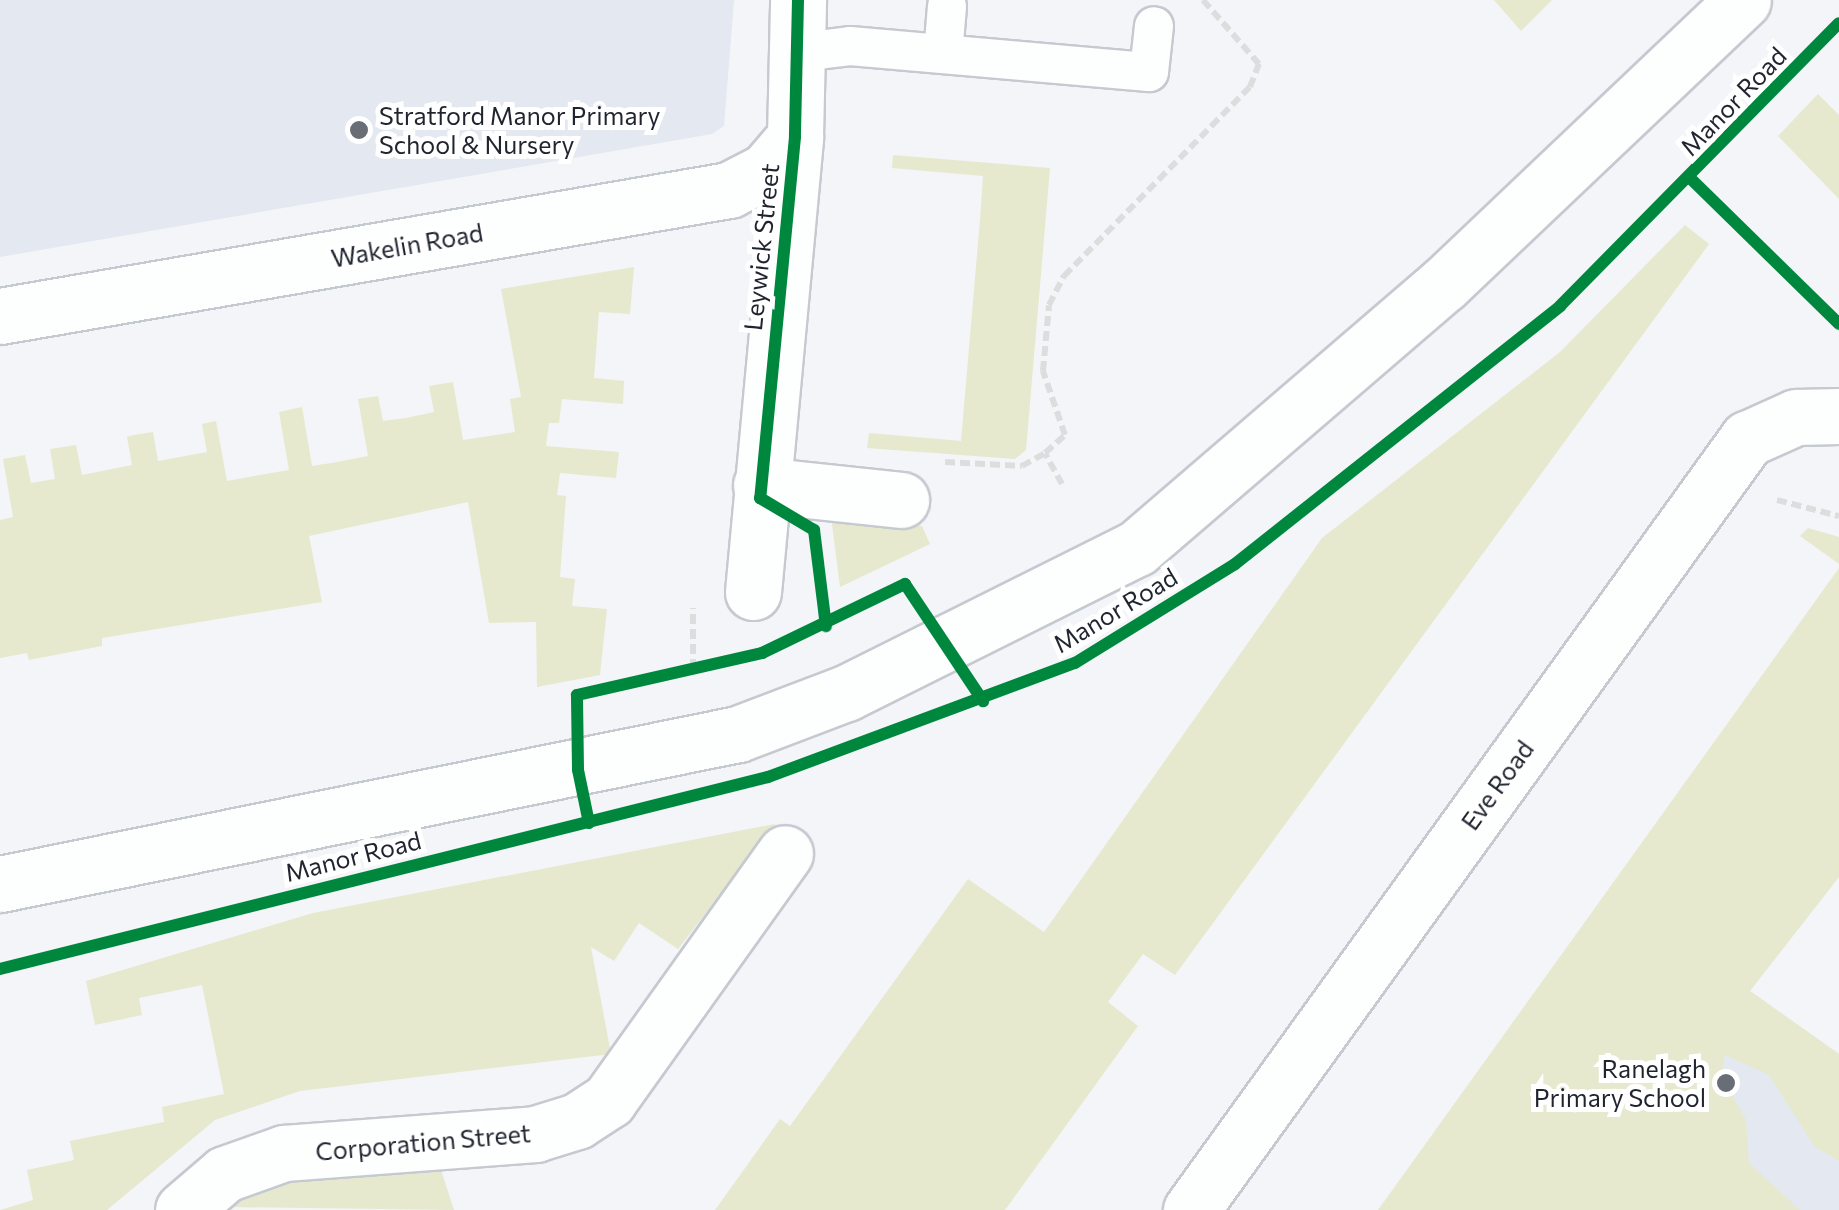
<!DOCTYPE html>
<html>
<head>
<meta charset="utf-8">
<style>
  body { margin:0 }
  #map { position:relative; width:1839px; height:1210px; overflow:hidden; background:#f3f5f8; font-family:Commissioner,sans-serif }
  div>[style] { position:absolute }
  .built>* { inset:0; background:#e3e8f1 }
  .green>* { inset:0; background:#e6e9ce }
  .path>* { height:6px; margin-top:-3px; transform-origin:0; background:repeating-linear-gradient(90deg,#ddddde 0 10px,transparent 0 15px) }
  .roads { filter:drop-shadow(2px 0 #c5c9d0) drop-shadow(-2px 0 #c5c9d0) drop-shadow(0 2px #c5c9d0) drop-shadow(0 -2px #c5c9d0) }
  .lane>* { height:38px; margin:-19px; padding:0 19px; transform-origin:19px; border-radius:19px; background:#fdfefe }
  .street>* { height:55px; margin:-27.5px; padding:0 27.5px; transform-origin:27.5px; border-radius:27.5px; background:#fdfefe }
  .primary>* { height:55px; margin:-27.5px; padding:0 27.5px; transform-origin:27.5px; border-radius:27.5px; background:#fdfefe }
  .cycleway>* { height:12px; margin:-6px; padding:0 6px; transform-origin:6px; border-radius:6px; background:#00873e }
  .dots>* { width:28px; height:28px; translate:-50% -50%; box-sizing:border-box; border:5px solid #fff; border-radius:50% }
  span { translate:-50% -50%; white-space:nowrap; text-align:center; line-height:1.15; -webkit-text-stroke:10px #fff; paint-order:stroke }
  .street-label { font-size:25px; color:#1f242f }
  .poi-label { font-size:25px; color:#1f242f }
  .left { translate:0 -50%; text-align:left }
  .right { translate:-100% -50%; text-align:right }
</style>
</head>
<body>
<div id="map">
  <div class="built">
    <i style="clip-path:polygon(0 0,734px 0,724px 126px,712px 134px,0 257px)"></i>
    <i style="clip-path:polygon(1750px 991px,1839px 1054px,1839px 1210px,1528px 1210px)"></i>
  </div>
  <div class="green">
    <i style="clip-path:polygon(1494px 0,1552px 0,1521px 31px)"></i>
    <i style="clip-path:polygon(1818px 94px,1839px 115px,1839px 199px,1778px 136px)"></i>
    <i style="clip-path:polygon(893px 155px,1050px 168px,1026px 450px,1015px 459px,867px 448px,869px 433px,961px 441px,980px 220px,983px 176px,892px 168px)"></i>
    <i style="clip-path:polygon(1685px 225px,1709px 244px,1175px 975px,1143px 954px,1108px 1002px,1138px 1026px,1005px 1210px,715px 1210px,780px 1119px,790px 1126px,968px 879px,1044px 932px,1322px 538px,1560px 352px)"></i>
    <i style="clip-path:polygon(634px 267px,630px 314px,599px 312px,594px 378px,624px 381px,623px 404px,562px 399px,559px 423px,549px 423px,546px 446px,619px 452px,616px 478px,560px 473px,557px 495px,566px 496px,560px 577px,575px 579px,572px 606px,607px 609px,600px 675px,537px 687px,536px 622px,489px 623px,468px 502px,309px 536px,322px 602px,102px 638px,102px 646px,29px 660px,27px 653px,0 658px,0 520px,13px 517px,3px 459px,25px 455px,31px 483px,55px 479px,50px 449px,76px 445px,82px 475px,132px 465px,127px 437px,134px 435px,153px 432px,158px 461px,207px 452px,202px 424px,216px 421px,227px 481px,260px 475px,289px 470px,279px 412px,302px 407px,312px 466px,337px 462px,368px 456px,358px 399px,378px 396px,383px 421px,406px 418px,434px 412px,429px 386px,453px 382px,463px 440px,515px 432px,510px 399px,521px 397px,501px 289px)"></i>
    <i style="clip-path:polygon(831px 517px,922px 526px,930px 544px,840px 587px)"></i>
    <i style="clip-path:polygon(1808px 528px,1839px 537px,1839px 564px,1800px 536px)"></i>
    <i style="clip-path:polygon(1839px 568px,1839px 877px,1750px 991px,1839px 1054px,1839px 1161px,1814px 1146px,1769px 1075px,1725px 1055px,1721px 1076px,1746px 1120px,1749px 1163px,1800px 1210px,1378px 1210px)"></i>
    <i style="clip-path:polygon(775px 824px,678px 949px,639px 923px,614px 961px,591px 947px,611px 1054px,300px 1091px,215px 1120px,107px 1210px,0 1210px,33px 1200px,27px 1170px,74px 1160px,70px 1141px,164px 1122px,162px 1107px,224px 1094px,202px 985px,139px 998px,142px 1015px,95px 1025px,86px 981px,313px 913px)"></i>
    <i style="clip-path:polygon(429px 1167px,441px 1170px,454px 1210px,227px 1207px,271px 1178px)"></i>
  </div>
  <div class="path">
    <i style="left:1742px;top:90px;width:24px;rotate:38deg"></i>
    <i style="left:1691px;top:179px;width:207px;rotate:44.4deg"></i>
    <i style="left:945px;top:462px;width:77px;rotate:3deg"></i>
    <i style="left:1022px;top:466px;width:26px;rotate:-29deg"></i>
    <i style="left:1062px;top:484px;width:35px;rotate:-119deg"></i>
    <i style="left:1045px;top:453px;width:27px;rotate:-42deg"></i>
    <i style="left:1065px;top:435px;width:68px;rotate:-109deg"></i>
    <i style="left:1043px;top:371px;width:66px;rotate:-84.8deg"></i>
    <i style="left:1049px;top:305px;width:33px;rotate:-63deg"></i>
    <i style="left:1064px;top:276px;width:265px;rotate:-45.5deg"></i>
    <i style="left:1250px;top:87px;width:25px;rotate:-69deg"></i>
    <i style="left:1259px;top:64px;width:85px;rotate:-131.2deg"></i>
    <i style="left:1777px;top:500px;width:64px;rotate:14.5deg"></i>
    <i style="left:693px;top:669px;width:61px;rotate:-90deg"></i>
  </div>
  <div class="roads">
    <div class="lane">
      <i style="left:794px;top:53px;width:56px;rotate:-7.1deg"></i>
      <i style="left:850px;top:46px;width:300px;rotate:5deg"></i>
      <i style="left:1149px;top:72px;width:46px;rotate:-83.8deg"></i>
      <i style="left:943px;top:54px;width:48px;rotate:-85.2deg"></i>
    </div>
    <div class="street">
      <i style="left:0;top:316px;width:740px;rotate:-9.81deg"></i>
      <i style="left:729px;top:190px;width:42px;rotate:-27.2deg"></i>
      <i style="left:766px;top:171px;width:45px;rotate:-49.5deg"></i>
      <i style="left:761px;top:485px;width:141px;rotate:6.1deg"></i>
      <i style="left:753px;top:592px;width:457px;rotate:-84.7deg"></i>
      <i style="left:795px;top:137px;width:137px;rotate:-88.7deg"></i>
      <i style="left:183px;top:1210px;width:55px;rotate:-40.6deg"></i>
      <i style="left:225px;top:1174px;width:63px;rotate:-19.6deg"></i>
      <i style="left:284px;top:1153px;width:252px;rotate:-4.3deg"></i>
      <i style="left:535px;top:1134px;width:44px;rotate:-17.2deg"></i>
      <i style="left:577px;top:1121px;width:38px;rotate:-33deg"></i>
      <i style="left:609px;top:1100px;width:303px;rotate:-54.5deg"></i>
      <i style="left:1191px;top:1210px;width:951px;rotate:-54.2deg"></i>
      <i style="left:1747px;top:439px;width:54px;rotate:-24.2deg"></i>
      <i style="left:1796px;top:417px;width:43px;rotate:-1.3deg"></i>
    </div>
    <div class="primary">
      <i style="left:0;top:884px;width:753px;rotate:-11.49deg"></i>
      <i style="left:738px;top:734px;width:116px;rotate:-20.8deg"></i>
      <i style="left:846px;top:693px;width:325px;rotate:-26.5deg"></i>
      <i style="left:1137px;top:548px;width:405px;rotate:-40.7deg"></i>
      <i style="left:1444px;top:284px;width:412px;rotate:-43.5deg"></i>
    </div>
  </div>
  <div class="cycleway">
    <i style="left:798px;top:0;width:137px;rotate:91.3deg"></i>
    <i style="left:795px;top:137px;width:363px;rotate:95.5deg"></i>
    <i style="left:760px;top:498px;width:63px;rotate:30.7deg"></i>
    <i style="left:814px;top:530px;width:97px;rotate:82.9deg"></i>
    <i style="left:1691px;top:179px;width:207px;rotate:44.4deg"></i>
    <i style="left:589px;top:823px;width:54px;rotate:-101.7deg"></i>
    <i style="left:578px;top:770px;width:75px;rotate:-90.8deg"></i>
    <i style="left:577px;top:695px;width:190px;rotate:-12.8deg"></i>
    <i style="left:762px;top:653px;width:159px;rotate:-25.8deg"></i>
    <i style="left:905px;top:584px;width:141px;rotate:56.3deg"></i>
    <i style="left:0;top:969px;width:792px;rotate:-14.04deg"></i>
    <i style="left:768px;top:777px;width:327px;rotate:-20.4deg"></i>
    <i style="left:1075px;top:663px;width:188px;rotate:-31.7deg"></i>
    <i style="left:1235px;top:564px;width:415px;rotate:-38.4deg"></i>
    <i style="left:1560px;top:306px;width:397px;rotate:-45.4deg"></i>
  </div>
  <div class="dots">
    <i style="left:359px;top:130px;background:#696d75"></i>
    <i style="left:1726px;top:1083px;background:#696d75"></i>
  </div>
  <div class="street-label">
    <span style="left:1733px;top:101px;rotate:-46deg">Manor Road</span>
    <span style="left:407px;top:245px;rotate:-10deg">Wakelin Road</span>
    <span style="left:761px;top:247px;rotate:-84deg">Leywick Street</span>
    <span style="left:1115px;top:610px;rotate:-31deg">Manor Road</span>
    <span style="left:1497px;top:785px;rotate:-54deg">Eve Road</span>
    <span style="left:353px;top:856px;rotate:-14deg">Manor Road</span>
    <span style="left:423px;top:1142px;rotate:-5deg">Corporation Street</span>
  </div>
  <div class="poi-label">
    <span class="left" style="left:379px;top:130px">Stratford Manor Primary<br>School &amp; Nursery</span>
    <span class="right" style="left:1706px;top:1083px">Ranelagh<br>Primary School</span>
  </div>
</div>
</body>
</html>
